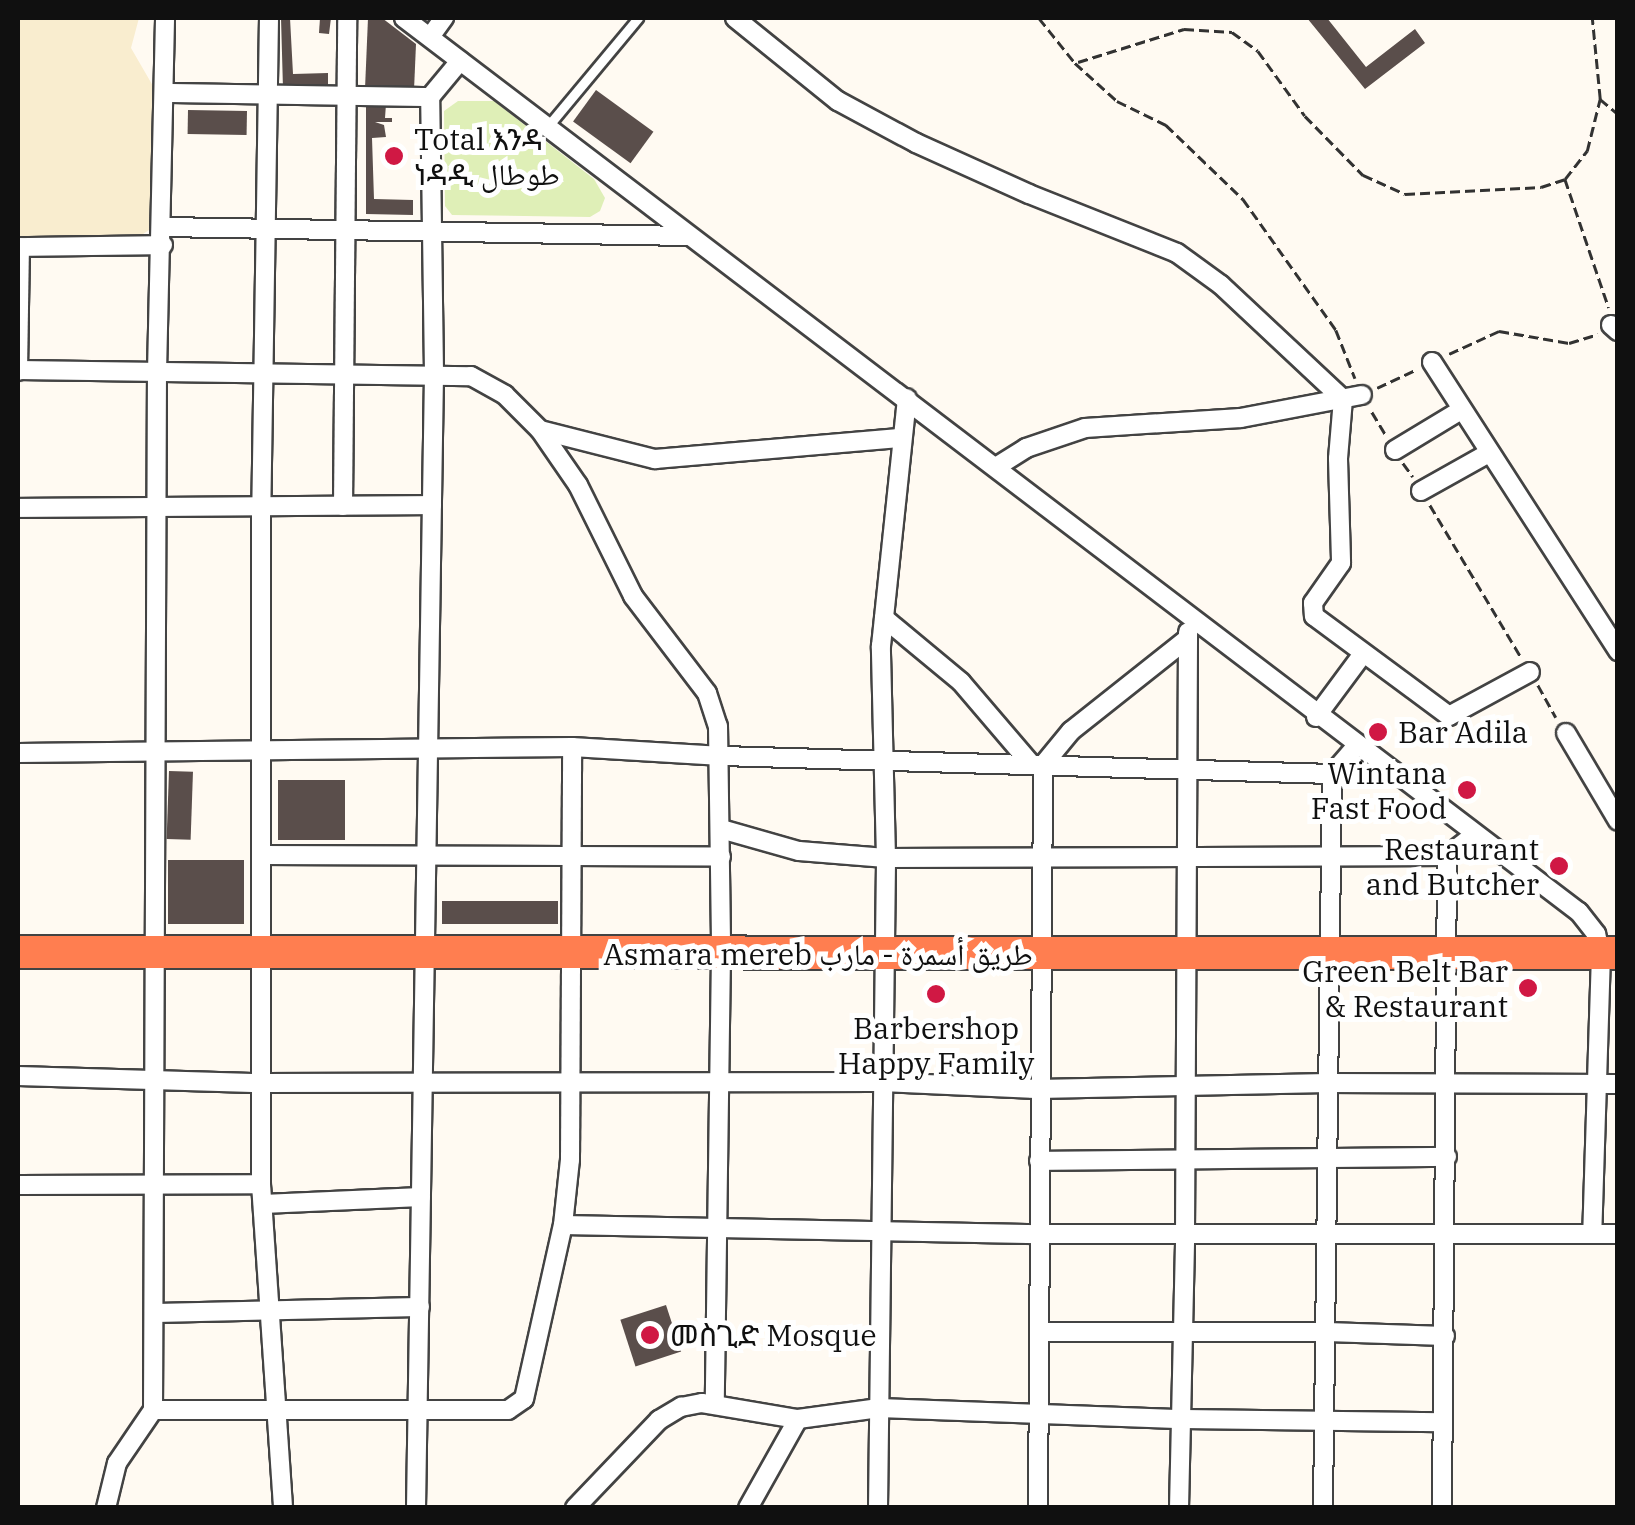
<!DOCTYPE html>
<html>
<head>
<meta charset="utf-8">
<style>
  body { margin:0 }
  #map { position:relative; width:1635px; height:1525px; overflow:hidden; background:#fffaf2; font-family:"IBM Plex Serif","Noto Naskh Arabic","Noto Sans Ethiopic",serif }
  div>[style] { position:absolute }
  .farmland>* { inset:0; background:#f9edcf }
  .green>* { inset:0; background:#dfefb7 }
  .building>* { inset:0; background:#5a4e4b; transform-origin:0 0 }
  .path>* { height:2.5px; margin-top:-1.25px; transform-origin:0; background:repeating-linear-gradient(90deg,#323232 0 10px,transparent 0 15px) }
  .roads { filter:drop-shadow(2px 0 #434343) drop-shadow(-2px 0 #434343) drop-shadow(0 2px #434343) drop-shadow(0 -2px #434343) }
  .lane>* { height:9px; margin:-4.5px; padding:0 4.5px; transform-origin:4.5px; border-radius:4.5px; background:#fff }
  .street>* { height:18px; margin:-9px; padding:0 9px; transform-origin:9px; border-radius:9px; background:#fff }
  .highway>* { height:32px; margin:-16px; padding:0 16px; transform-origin:16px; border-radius:16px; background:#ff7e50 }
  .dots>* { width:28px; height:28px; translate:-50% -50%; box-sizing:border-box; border:5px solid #fff; border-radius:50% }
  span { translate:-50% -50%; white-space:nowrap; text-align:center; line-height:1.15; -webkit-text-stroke:10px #fff; paint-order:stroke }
  .poi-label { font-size:30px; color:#101010 }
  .left { translate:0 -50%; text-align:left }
  .right { translate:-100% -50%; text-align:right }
  .street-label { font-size:30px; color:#101010 }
  .frame { position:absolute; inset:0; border:20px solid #101010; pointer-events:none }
</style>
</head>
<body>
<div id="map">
  <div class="farmland">
    <i style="clip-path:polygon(18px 18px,139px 18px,131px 48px,153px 86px,165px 93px,152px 228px,134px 240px,25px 241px,18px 352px)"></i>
  </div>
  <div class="green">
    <i style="clip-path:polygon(458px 101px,494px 101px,594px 179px,605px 198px,600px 211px,590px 217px,452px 215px,445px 206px,444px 111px)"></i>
  </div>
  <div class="building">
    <i style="clip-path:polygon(281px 18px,290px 18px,293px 74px,328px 73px,328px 87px,283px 89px)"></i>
    <i style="clip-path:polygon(320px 18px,331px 18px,329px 34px,319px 33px)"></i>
    <i style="clip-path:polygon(368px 18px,382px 18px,416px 44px,414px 90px,365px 89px)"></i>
    <i style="clip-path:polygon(1307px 18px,1327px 18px,1366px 67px,1415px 29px,1425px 43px,1365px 89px)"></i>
    <i style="left:596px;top:90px;width:71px;height:39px;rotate:36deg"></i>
    <i style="clip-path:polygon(366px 103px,386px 104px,385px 118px,392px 118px,392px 122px,375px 122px,384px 125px,386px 137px,372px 138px,374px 199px,413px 200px,413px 215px,366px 214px)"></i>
    <i style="left:188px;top:110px;width:59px;height:24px;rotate:1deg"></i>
    <i style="left:169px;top:771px;width:24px;height:68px;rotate:2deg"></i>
    <i style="left:278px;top:780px;width:67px;height:60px"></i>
    <i style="left:168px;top:860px;width:76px;height:64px"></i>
    <i style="left:558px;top:901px;width:23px;height:116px;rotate:90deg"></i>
    <i style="left:666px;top:1305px;width:49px;height:48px;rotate:72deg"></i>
  </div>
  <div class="path">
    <i style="left:1039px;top:18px;width:58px;rotate:51.3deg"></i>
    <i style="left:1075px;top:63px;width:57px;rotate:42.1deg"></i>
    <i style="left:1117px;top:101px;width:55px;rotate:26.1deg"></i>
    <i style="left:1166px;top:125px;width:107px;rotate:43.9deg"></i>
    <i style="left:1243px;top:199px;width:161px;rotate:54.6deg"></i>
    <i style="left:1336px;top:330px;width:52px;rotate:68.4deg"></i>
    <i style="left:1078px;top:62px;width:111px;rotate:-17.3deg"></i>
    <i style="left:1184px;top:29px;width:48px;rotate:3.6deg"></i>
    <i style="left:1232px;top:32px;width:32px;rotate:36deg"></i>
    <i style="left:1258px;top:51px;width:80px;rotate:54.1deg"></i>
    <i style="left:1305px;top:116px;width:83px;rotate:45.5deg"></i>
    <i style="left:1363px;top:175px;width:46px;rotate:24.3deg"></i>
    <i style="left:1405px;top:194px;width:136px;rotate:-2.9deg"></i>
    <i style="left:1541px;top:187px;width:25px;rotate:-18deg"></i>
    <i style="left:1565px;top:179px;width:36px;rotate:-52deg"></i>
    <i style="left:1587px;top:151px;width:54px;rotate:-76deg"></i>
    <i style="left:1600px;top:99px;width:81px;rotate:-95.6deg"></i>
    <i style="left:1600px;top:99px;width:23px;rotate:40deg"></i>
    <i style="left:1565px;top:179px;width:136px;rotate:71.2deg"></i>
    <i style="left:1449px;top:354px;width:55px;rotate:-24.7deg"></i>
    <i style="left:1499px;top:331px;width:71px;rotate:9.7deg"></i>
    <i style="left:1569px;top:343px;width:30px;rotate:-17deg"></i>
    <i style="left:1377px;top:388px;width:42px;rotate:-25.3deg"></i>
    <i style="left:1372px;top:412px;width:27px;rotate:59deg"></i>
    <i style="left:1403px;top:463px;width:17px;rotate:54deg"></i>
    <i style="left:1430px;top:505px;width:177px;rotate:59.1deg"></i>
    <i style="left:1538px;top:685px;width:37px;rotate:61deg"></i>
  </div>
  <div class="roads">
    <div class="lane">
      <i style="left:548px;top:126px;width:141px;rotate:-50.2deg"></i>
    </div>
    <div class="street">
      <i style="left:269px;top:18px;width:488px;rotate:90.9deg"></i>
      <i style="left:261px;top:506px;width:678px;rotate:90deg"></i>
      <i style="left:261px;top:1184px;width:325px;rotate:86.1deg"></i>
      <i style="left:404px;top:18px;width:1476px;rotate:37.27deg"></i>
      <i style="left:1579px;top:912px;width:28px;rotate:52deg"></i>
      <i style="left:1596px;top:934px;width:21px;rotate:76deg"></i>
      <i style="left:1601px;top:954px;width:280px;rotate:91.8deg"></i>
      <i style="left:735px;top:18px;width:132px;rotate:38.9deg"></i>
      <i style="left:838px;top:101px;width:89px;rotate:28.3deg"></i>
      <i style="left:916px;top:143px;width:124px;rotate:24.3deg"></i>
      <i style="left:1029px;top:194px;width:159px;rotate:21.7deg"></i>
      <i style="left:1177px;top:253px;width:54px;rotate:36deg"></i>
      <i style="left:1221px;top:285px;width:167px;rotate:43.1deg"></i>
      <i style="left:1343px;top:399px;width:60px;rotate:94.8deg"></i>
      <i style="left:1338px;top:459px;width:104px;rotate:88.3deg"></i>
      <i style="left:1341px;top:563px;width:49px;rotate:125deg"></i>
      <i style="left:1313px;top:603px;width:13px;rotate:86deg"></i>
      <i style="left:1314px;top:616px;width:168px;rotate:36.5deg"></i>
      <i style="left:1449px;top:716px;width:92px;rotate:-28.5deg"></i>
      <i style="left:430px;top:37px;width:24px;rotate:-54deg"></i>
      <i style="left:165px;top:93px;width:265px;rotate:0.9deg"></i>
      <i style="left:163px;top:227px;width:524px;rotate:0.98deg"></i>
      <i style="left:1611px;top:325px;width:9px;rotate:41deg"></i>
      <i style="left:1432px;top:362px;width:344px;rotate:57.2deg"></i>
      <i style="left:18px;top:370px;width:453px;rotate:0.8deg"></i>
      <i style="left:471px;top:376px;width:39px;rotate:29deg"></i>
      <i style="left:505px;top:395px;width:49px;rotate:45deg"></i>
      <i style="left:540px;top:430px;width:67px;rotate:55.4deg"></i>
      <i style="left:578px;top:485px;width:124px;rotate:63.6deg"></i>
      <i style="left:633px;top:596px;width:122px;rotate:52.7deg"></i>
      <i style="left:707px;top:693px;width:35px;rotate:72deg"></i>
      <i style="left:718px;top:726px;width:228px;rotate:89.2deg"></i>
      <i style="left:721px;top:954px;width:450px;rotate:90.8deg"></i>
      <i style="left:18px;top:371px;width:124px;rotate:-89.1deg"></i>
      <i style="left:20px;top:247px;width:143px;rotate:-0.8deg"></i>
      <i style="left:540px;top:430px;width:119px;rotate:14.2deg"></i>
      <i style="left:655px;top:459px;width:248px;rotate:-4.9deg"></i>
      <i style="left:1395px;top:450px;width:77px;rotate:-31.2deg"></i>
      <i style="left:996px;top:467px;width:36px;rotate:-32deg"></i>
      <i style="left:1026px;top:448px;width:62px;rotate:-18.7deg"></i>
      <i style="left:1085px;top:428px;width:156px;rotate:-3.7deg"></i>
      <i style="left:1241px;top:418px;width:123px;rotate:-10.8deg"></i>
      <i style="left:1421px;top:491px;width:78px;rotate:-29.2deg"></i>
      <i style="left:343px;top:506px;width:488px;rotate:-89.5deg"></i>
      <i style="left:18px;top:508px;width:414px;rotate:-0.4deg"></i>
      <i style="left:884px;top:618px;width:100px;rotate:39.7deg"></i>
      <i style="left:961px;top:682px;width:108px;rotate:49.5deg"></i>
      <i style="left:1316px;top:717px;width:77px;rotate:-53.4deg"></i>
      <i style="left:1566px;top:733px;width:102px;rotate:59.4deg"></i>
      <i style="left:18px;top:753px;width:554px;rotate:-0.62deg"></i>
      <i style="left:572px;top:747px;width:150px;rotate:3.4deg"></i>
      <i style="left:722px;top:756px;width:610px;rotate:1.69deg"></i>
      <i style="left:721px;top:829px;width:81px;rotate:15.8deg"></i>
      <i style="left:799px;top:851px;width:87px;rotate:4.6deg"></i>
      <i style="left:886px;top:858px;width:561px;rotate:-0.2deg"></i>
      <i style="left:1447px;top:856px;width:34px;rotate:-38deg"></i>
      <i style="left:261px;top:855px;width:460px;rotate:0.2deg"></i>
      <i style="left:18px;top:1076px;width:243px;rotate:1.7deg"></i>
      <i style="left:261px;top:1083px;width:621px;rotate:-0.09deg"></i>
      <i style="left:882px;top:1082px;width:156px;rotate:2.6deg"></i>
      <i style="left:1038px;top:1089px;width:290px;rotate:-1.2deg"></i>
      <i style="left:1328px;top:1083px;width:290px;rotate:0.2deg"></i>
      <i style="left:1039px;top:1161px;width:408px;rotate:-0.6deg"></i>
      <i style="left:18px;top:1185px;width:243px;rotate:-0.2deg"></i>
      <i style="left:263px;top:1204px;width:158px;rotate:-2.5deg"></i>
      <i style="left:563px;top:1225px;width:477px;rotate:1.1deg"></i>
      <i style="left:1040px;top:1234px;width:578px"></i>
      <i style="left:154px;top:1313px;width:266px;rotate:-1.3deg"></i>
      <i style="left:1039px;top:1332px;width:288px"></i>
      <i style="left:1327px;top:1332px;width:118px;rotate:1.9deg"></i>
      <i style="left:153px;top:1410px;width:355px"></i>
      <i style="left:508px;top:1410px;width:19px;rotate:-35deg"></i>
      <i style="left:524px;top:1399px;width:178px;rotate:-77.4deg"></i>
      <i style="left:563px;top:1225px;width:65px;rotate:-83.9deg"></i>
      <i style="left:570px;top:1160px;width:413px;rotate:-89.7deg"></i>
      <i style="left:106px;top:1508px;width:46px;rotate:-76.3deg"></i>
      <i style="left:117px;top:1463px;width:64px;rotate:-55.8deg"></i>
      <i style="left:153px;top:1410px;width:1038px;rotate:-89.78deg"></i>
      <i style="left:157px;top:372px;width:354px;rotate:-88.7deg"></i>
      <i style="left:416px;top:1508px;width:1136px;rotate:-89.09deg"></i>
      <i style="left:434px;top:372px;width:275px;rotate:-90.8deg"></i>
      <i style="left:430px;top:97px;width:47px;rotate:-50.2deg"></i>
      <i style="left:575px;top:1508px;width:122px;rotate:-46.3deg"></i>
      <i style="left:659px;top:1420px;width:26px;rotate:-31deg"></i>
      <i style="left:681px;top:1407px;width:21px;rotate:-11deg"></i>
      <i style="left:702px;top:1403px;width:97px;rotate:9.5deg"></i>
      <i style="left:798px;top:1419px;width:82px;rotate:-7.7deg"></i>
      <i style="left:879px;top:1408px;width:304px;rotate:2.1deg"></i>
      <i style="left:1183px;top:1419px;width:260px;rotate:0.7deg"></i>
      <i style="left:748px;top:1508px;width:102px;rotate:-60.7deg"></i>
      <i style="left:878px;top:1508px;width:650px;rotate:-89.29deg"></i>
      <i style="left:886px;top:858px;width:212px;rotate:-91.4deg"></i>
      <i style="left:881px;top:646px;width:249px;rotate:-84deg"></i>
      <i style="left:1038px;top:1508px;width:743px;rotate:-89.61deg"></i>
      <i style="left:1043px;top:765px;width:44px;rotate:-50.5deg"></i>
      <i style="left:1071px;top:731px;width:148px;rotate:-38.4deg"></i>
      <i style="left:1179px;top:1508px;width:274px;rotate:-88.7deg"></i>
      <i style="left:1185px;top:1234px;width:602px;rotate:-89.71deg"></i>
      <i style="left:1323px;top:1508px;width:734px;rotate:-89.3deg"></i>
      <i style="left:1332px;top:774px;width:37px;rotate:-49deg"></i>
      <i style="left:1442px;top:1508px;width:652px;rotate:-89.56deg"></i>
    </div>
    <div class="highway">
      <i style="left:18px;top:952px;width:1600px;rotate:0.04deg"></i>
    </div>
  </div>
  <div class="dots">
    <i style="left:394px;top:156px;background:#d01844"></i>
    <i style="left:1378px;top:732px;background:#d01844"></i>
    <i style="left:1467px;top:790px;background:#d01844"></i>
    <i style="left:1559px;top:866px;background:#d01844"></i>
    <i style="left:1528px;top:988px;background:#d01844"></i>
    <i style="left:936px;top:994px;background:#d01844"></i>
    <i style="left:650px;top:1335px;background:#d01844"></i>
  </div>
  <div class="poi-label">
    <span class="left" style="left:414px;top:156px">Total እንዳ<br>ነዳዲ طوطال</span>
    <span class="left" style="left:1398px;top:732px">Bar Adila</span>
    <span class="right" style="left:1447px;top:790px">Wintana<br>Fast Food</span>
    <span class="right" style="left:1539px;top:866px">Restaurant<br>and Butcher</span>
    <span class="right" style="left:1508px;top:988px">Green Belt Bar<br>&amp; Restaurant</span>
    <span style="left:936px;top:1045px">Barbershop<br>Happy Family</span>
    <span class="left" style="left:670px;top:1335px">መስጊድ Mosque</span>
  </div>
  <div class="street-label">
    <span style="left:818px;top:954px">Asmara mereb طريق أسمرة - مارب</span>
  </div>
  <div class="frame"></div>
</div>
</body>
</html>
